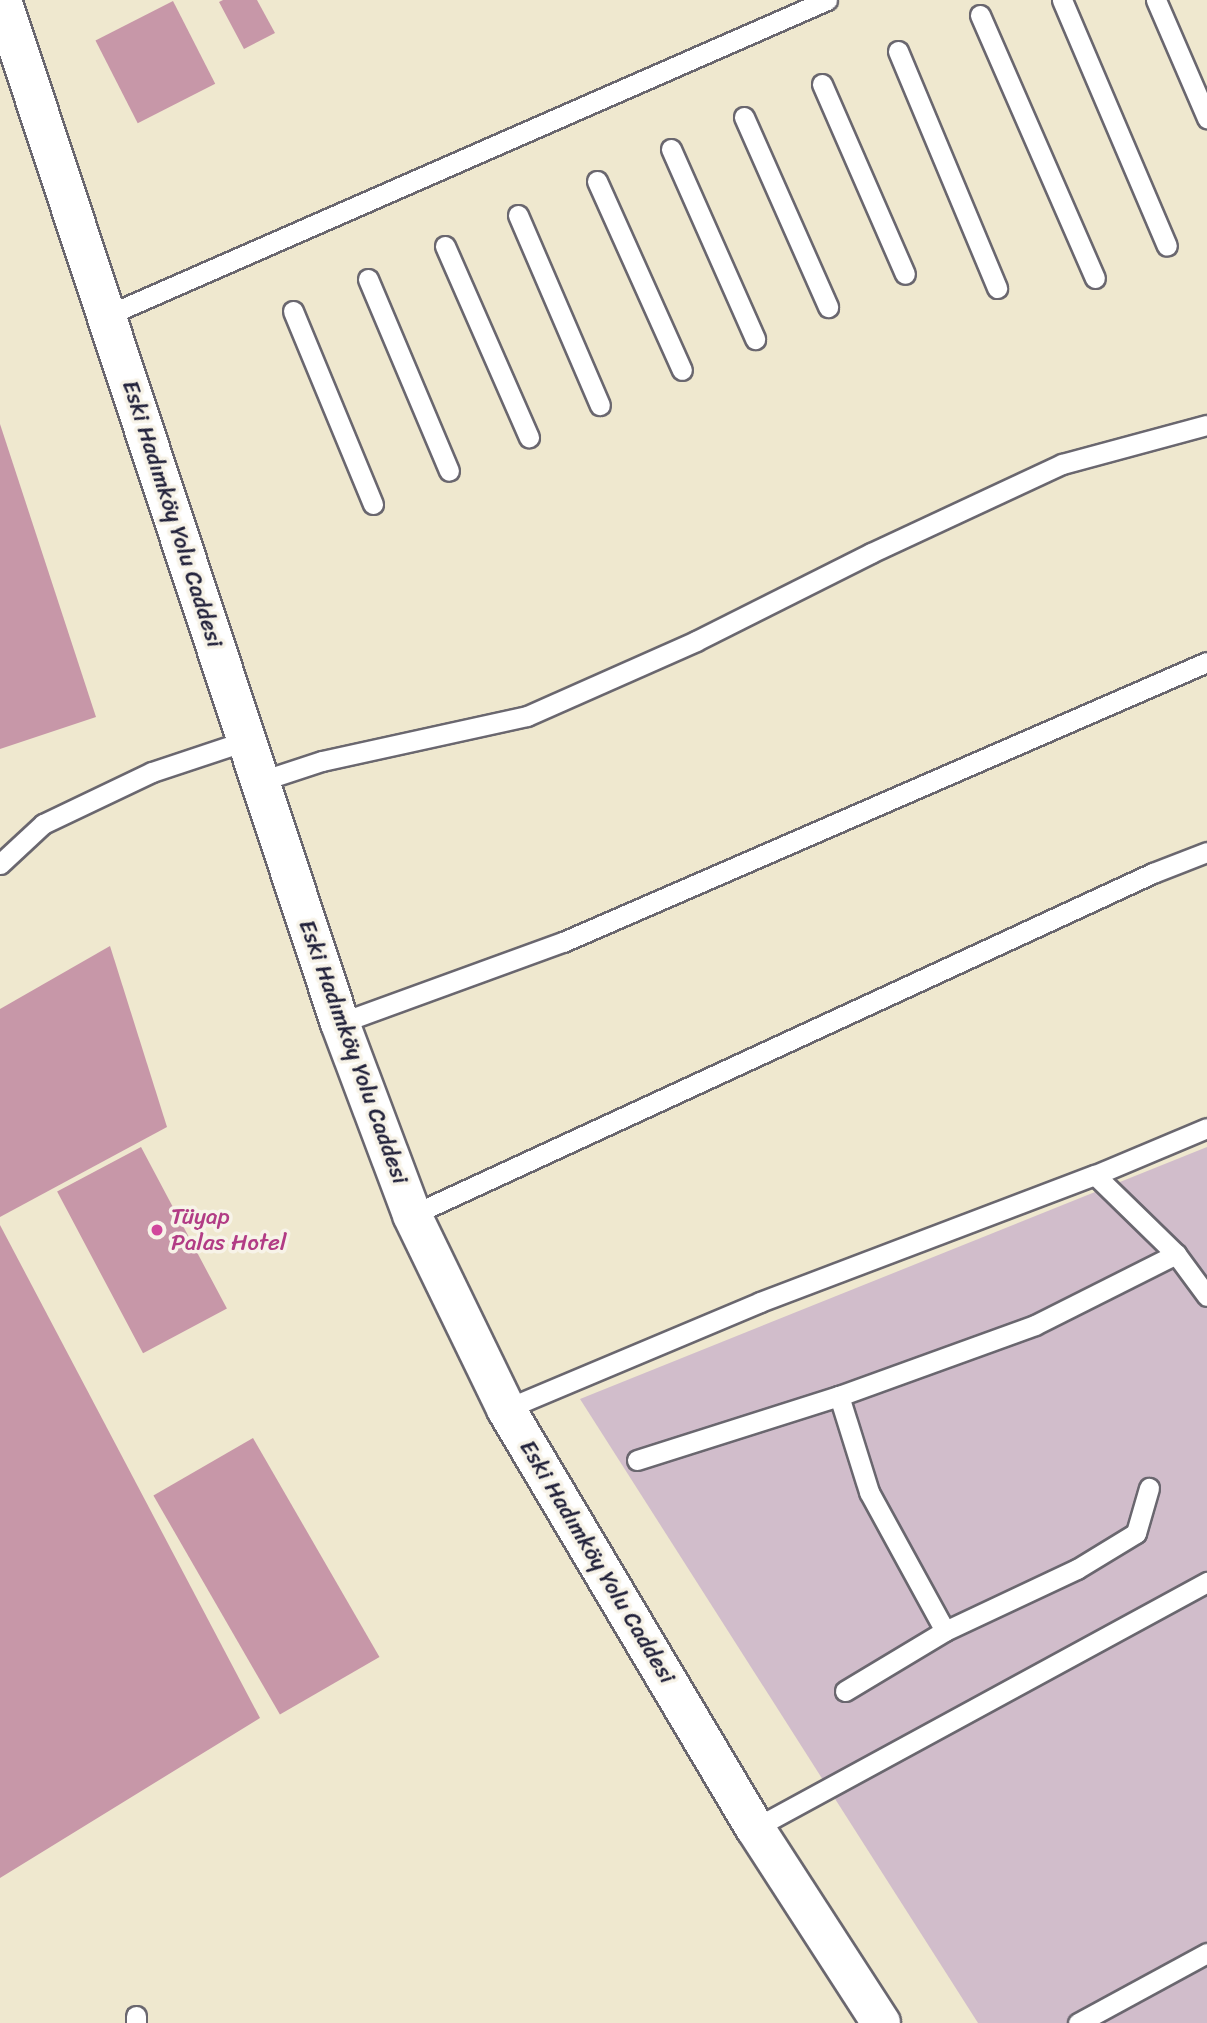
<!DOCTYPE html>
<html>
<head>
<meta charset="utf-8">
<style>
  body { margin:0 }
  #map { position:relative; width:1207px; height:2023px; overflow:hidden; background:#efe8cf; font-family:Sriracha,sans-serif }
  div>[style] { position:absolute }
  .industrial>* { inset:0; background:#d1bdcb }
  .building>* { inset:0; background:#c797a8; transform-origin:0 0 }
  .roads { filter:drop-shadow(2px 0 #6a676f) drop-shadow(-2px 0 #6a676f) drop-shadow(0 2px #6a676f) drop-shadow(0 -2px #6a676f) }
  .lane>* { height:19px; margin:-9.5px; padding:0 9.5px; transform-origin:9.5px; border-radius:9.5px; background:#fff }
  .secondary>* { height:38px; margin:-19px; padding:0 19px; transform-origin:19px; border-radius:19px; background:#fff }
  .dots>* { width:19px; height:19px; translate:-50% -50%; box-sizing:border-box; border:4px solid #f7f3e8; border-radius:50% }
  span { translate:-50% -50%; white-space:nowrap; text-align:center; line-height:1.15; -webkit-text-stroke:7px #f7f3e8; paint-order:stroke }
  .street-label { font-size:23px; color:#22223b }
  .hotel-label { font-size:23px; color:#b23c85 }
  .left { translate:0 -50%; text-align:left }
</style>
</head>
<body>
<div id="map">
  <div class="industrial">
    <i style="clip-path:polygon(1207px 1147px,1207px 2023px,978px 2023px,580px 1399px)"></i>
  </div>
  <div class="building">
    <i style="clip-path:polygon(223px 0,257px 0,275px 33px,244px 49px,219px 2px)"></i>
    <i style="left:173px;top:1px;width:93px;height:87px;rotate:63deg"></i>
    <i style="clip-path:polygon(0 424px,96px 717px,0 749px)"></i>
    <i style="clip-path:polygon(110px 946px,167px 1127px,0 1217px,0 1009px)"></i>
    <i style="left:141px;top:1147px;width:183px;height:95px;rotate:62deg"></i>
    <i style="clip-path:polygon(0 1225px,260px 1718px,0 1878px)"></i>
    <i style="left:253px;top:1438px;width:253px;height:115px;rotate:60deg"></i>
  </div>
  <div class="roads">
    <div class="lane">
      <i style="left:1062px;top:0;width:267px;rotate:66.9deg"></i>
      <i style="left:1156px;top:0;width:129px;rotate:66.6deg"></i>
      <i style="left:980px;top:15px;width:287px;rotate:66.4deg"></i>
      <i style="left:898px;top:51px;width:257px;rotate:67.3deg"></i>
      <i style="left:822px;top:84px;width:207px;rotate:66.4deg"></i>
      <i style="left:744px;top:117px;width:208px;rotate:66.1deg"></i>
      <i style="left:671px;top:149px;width:208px;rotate:66.1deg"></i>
      <i style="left:597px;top:181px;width:207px;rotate:65.8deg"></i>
      <i style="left:518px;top:215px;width:207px;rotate:66.7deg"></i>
      <i style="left:445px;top:246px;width:209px;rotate:66.3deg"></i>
      <i style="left:368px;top:279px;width:208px;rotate:67.1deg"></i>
      <i style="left:293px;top:311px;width:209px;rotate:67.5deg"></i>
      <i style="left:108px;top:315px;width:785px;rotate:-23.66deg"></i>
      <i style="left:261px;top:781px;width:64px;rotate:-18.2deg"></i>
      <i style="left:322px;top:761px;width:210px;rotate:-12.4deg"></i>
      <i style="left:527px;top:716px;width:185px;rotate:-23.9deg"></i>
      <i style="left:696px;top:641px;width:196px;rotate:-26.7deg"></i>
      <i style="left:871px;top:553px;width:211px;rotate:-25deg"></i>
      <i style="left:1062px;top:464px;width:150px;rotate:-15.1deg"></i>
      <i style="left:0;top:864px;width:59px;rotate:-42.9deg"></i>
      <i style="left:43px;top:824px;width:121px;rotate:-25.5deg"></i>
      <i style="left:152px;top:772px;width:101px;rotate:-18.4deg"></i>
      <i style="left:340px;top:1023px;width:237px;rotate:-20deg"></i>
      <i style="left:563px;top:942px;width:702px;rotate:-23.5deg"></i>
      <i style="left:1095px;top:1175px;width:113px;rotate:44.3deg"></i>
      <i style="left:1176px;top:1254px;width:52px;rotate:53.6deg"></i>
      <i style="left:412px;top:1215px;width:816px;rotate:-24.78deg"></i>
      <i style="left:1153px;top:873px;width:58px;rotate:-21.3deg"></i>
      <i style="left:839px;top:1396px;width:101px;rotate:72.6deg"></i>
      <i style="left:869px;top:1492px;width:158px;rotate:61.3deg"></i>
      <i style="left:506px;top:1409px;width:276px;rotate:-22.8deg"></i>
      <i style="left:760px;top:1302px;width:358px;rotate:-20.8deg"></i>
      <i style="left:1095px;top:1175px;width:121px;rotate:-22.8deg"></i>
      <i style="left:637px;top:1460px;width:212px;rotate:-17.6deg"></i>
      <i style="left:839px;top:1396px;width:208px;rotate:-19.9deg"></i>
      <i style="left:1035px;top:1325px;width:158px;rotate:-26.7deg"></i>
      <i style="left:845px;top:1691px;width:117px;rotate:-31deg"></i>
      <i style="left:945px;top:1631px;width:146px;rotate:-25.2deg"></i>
      <i style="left:1077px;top:1569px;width:69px;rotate:-31.4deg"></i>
      <i style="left:1136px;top:1533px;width:47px;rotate:-73.9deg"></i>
      <i style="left:755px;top:1828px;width:515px;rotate:-28.56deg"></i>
      <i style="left:136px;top:2016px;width:7px;rotate:90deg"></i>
      <i style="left:1078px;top:2023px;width:147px;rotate:-28.5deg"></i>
    </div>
    <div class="secondary">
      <i style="left:2px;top:0;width:1077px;rotate:71.72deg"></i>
      <i style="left:340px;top:1023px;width:205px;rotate:69.4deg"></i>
      <i style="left:412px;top:1215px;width:216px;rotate:64.1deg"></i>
      <i style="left:506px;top:1409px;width:487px;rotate:59.3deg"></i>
      <i style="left:755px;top:1828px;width:232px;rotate:57.1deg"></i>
    </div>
  </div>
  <div class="dots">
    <i style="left:157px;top:1230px;background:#d1479c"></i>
  </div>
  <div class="street-label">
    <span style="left:172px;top:514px;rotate:72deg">Eski Hadımköy Yolu Caddesi</span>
    <span style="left:353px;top:1052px;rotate:70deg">Eski Hadımköy Yolu Caddesi</span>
    <span style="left:597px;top:1562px;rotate:59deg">Eski Hadımköy Yolu Caddesi</span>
  </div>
  <div class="hotel-label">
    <span class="left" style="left:171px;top:1230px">Tüyap<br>Palas Hotel</span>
  </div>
</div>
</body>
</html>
